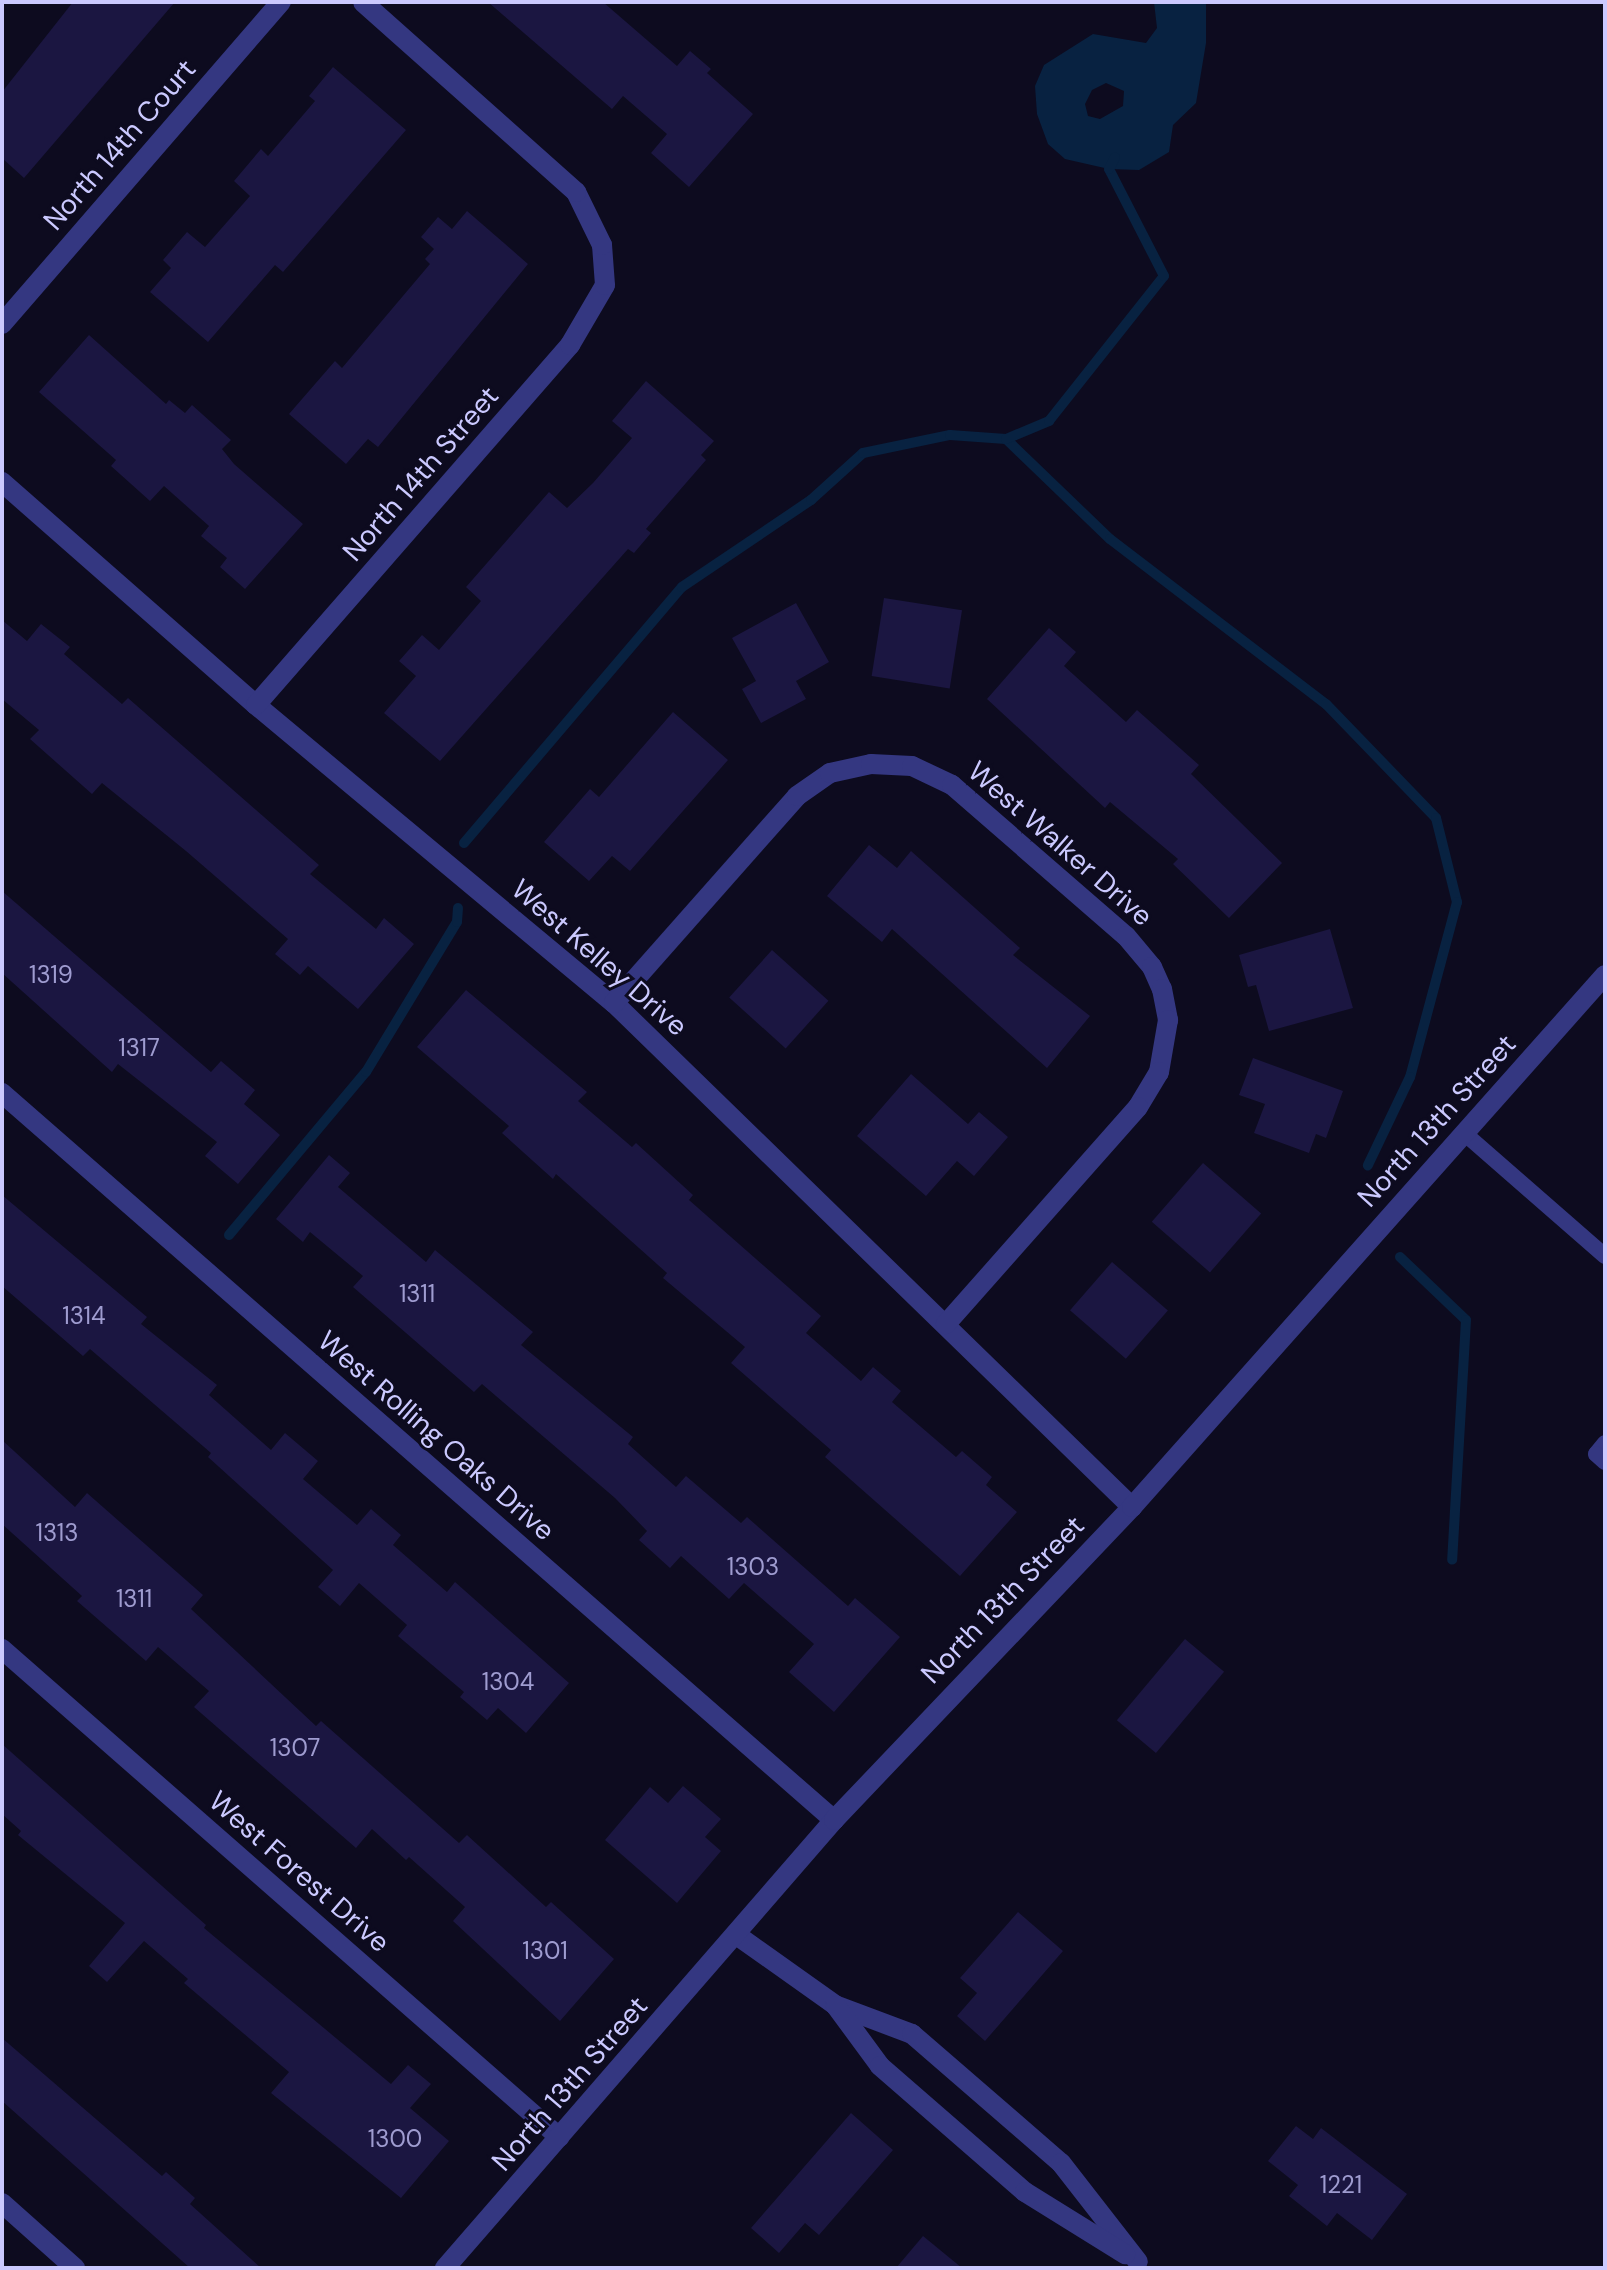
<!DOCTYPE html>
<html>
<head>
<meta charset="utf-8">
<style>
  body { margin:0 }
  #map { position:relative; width:1607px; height:2270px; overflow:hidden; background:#0d0b1f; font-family:"DM Sans",sans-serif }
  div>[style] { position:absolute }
  .water>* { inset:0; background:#082241 }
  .stream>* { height:10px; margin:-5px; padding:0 5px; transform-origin:5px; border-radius:5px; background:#082241 }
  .building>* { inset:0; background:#1b1641; transform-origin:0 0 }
  .service>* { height:16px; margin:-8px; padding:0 8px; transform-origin:8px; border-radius:8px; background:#343781 }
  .minor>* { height:20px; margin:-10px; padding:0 10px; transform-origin:10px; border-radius:10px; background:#343781 }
  .tertiary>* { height:20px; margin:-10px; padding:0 10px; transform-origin:10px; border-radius:10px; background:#343781 }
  span { translate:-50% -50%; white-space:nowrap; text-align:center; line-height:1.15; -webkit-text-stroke:6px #0d0b1f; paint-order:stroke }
  .number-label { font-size:24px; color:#9f9cd0 }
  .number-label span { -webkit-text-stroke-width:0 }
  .street-label { font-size:28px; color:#cbc9ff }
  .frame { position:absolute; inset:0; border:4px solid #cbc9ff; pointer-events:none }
</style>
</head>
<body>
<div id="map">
  <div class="water">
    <i style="clip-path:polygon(evenodd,1154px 2px,1206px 2px,1206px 43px,1196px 103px,1173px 125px,1169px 152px,1139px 170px,1109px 169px,1065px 159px,1048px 144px,1037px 114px,1035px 86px,1044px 65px,1093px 34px,1146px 43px,1157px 28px,1154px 2px,1106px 83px,1124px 91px,1123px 106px,1100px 119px,1088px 116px,1085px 104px,1092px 90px,1106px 83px)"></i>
  </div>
  <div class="stream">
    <i style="left:1006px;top:439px;width:144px;rotate:43.9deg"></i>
    <i style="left:1110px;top:539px;width:272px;rotate:37.4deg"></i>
    <i style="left:1326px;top:704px;width:158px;rotate:46deg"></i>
    <i style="left:1436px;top:818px;width:87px;rotate:76deg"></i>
    <i style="left:1457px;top:902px;width:181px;rotate:105deg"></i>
    <i style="left:1410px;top:1077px;width:98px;rotate:115.5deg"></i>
    <i style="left:464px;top:843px;width:336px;rotate:-49.6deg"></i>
    <i style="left:682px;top:587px;width:156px;rotate:-34deg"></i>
    <i style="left:811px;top:500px;width:70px;rotate:-42.1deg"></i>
    <i style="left:863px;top:453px;width:89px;rotate:-11.7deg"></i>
    <i style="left:950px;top:435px;width:56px;rotate:4.1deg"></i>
    <i style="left:1006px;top:439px;width:47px;rotate:-22.7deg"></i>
    <i style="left:1049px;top:421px;width:185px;rotate:-51.6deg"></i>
    <i style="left:1164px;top:276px;width:120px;rotate:-117.2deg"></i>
    <i style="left:1109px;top:169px;width:13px;rotate:-63deg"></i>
    <i style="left:229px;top:1235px;width:213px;rotate:-50deg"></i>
    <i style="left:366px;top:1072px;width:175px;rotate:-58.8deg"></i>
    <i style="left:457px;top:922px;width:14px;rotate:-86deg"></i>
    <i style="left:1400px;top:1257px;width:91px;rotate:43.7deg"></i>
    <i style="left:1466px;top:1320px;width:240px;rotate:93.3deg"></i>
  </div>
  <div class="building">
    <i style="clip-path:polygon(73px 2px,175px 2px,24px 178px,2px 158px,2px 92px)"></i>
    <i style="clip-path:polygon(488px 2px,603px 2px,677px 66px,690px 51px,711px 69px,707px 73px,753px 114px,689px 187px,651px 153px,667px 134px,623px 96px,612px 109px)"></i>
    <i style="clip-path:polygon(333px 67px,406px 130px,283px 272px,275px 265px,208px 342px,150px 292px,171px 268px,163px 260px,187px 232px,205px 247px,250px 196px,234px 181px,261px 149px,268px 156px,315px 101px,309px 96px)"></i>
    <i style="clip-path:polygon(467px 211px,528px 264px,378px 447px,368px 439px,346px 464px,289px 414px,335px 361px,342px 368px,430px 264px,425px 259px,434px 249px,421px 237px,438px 217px,452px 229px)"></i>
    <i style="clip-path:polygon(89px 335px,166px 404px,169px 400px,185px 413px,192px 405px,231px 440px,222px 449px,234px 464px,303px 524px,245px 589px,220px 567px,227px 558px,201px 536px,209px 526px,164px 486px,150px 501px,111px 466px,116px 460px,39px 392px)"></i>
    <i style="clip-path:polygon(646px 381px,714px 441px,701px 455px,706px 460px,646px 529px,651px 533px,634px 553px,628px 549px,440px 761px,384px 713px,416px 676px,399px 661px,422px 635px,439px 650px,481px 601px,466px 587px,549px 492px,567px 508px,593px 483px,632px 438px,612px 421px)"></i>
    <i style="left:884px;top:598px;width:79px;height:79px;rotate:9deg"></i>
    <i style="clip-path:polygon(796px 603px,829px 662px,796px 681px,806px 699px,761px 723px,742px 689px,756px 681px,732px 638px)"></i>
    <i style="clip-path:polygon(2px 620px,27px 641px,41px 624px,70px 647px,64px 654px,122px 704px,128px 698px,319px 865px,310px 874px,376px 929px,384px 918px,414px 944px,358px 1009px,308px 966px,300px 975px,275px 954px,288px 939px,186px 851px,102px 783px,92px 794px,30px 739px,39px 730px,2px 699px)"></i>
    <i style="clip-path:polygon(1049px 628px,1076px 652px,1064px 666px,1126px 722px,1137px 710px,1199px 765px,1191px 774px,1282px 863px,1229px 918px,1173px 864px,1178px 859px,1110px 802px,1105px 808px,987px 699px)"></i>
    <i style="clip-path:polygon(673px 712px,728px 760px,630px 871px,612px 856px,589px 881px,544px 842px,590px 789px,599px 797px)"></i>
    <i style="clip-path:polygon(869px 845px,897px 868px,911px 851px,1020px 948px,1013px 955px,1090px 1016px,1047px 1068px,892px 929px,882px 942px,827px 896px)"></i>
    <i style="clip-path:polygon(2px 891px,211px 1072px,221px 1061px,255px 1090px,244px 1104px,280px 1135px,238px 1184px,205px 1156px,217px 1142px,118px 1064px,112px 1072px,2px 973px)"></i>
    <i style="clip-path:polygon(1330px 929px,1353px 1008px,1269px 1031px,1256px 985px,1248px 987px,1239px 955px)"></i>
    <i style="left:772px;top:950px;width:76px;height:64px;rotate:42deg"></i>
    <i style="clip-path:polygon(466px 990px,587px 1092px,578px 1101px,632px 1147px,636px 1143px,693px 1195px,689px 1200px,821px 1316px,806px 1333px,861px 1381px,873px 1367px,901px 1391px,892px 1402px,956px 1457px,962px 1451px,992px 1477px,986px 1485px,1017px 1512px,960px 1576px,825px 1457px,831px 1450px,731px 1363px,745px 1347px,663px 1278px,667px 1273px,556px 1174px,553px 1179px,502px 1133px,509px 1126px,417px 1047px)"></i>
    <i style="clip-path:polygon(1253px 1058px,1343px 1091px,1326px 1138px,1316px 1134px,1309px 1153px,1254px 1133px,1265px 1104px,1239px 1095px)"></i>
    <i style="clip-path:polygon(911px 1074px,968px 1124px,979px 1112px,1008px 1137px,974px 1176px,957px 1161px,926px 1196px,857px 1136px)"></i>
    <i style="clip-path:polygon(329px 1155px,350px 1173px,338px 1187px,426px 1262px,435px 1250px,533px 1332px,521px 1345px,633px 1437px,628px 1444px,676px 1487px,686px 1476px,741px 1523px,747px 1517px,848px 1606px,855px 1598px,900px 1637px,834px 1712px,789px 1672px,814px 1644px,744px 1583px,729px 1599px,681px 1556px,670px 1568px,639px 1540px,647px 1531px,615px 1498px,482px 1384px,474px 1392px,353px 1287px,363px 1276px,310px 1232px,303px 1242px,276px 1219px)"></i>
    <i style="left:1203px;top:1163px;width:77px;height:78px;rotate:41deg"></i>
    <i style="clip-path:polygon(2px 1195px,147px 1317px,141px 1324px,217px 1385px,209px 1395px,271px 1450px,285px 1433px,318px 1461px,303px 1479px,357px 1525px,371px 1509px,401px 1535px,393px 1545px,447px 1592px,455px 1582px,569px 1683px,526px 1733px,498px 1708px,487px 1720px,460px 1697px,464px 1692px,398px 1636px,407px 1625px,359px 1583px,340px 1606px,318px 1587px,333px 1570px,208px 1457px,211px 1453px,90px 1349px,83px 1356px,2px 1286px)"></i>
    <i style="left:1112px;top:1262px;width:74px;height:64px;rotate:41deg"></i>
    <i style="clip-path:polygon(2px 1440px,75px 1507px,87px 1493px,203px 1595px,191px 1609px,316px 1726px,321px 1721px,459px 1843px,467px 1835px,546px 1907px,551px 1902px,614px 1959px,560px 2021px,453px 1921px,465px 1907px,409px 1857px,406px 1860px,372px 1829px,356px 1848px,194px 1707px,209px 1691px,158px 1647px,146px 1661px,77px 1601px,82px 1596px,2px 1524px)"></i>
    <i style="left:1185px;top:1639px;width:51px;height:106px;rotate:40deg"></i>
    <i style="clip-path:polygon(2px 1744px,206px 1925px,204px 1928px,391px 2084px,408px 2065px,431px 2084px,410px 2108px,449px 2141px,401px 2198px,271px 2093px,289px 2072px,184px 1983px,188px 1979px,144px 1941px,107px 1982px,89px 1966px,125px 1923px,18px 1835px,21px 1831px,2px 1814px)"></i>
    <i style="clip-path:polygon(683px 1786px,721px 1819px,705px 1837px,721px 1851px,677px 1903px,605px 1840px,650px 1787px,668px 1803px)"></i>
    <i style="clip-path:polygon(1018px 1912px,1063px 1951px,985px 2041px,957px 2016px,977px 1993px,960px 1978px)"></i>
    <i style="clip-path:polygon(2px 2038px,162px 2176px,166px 2172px,195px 2198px,190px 2204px,261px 2268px,190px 2268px,2px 2101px)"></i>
    <i style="clip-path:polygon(851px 2113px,893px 2150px,819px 2235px,805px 2223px,779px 2253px,751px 2228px)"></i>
    <i style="clip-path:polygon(1296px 2126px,1313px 2139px,1321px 2128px,1407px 2194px,1372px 2240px,1337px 2213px,1327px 2226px,1289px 2196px,1298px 2185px,1268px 2161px)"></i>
    <i style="clip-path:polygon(923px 2236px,962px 2268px,896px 2268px)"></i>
  </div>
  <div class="service">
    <i style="left:1464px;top:1133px;width:187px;rotate:41.1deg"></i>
    <i style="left:1605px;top:1443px;width:14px;rotate:129deg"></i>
    <i style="left:1596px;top:1454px;width:12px;rotate:42deg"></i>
  </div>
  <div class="minor">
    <i style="left:2px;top:324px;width:426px;rotate:-49.1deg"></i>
    <i style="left:2px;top:482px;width:338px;rotate:41.3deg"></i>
    <i style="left:256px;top:705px;width:466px;rotate:39.8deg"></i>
    <i style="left:614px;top:1003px;width:723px;rotate:44.22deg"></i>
    <i style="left:256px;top:705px;width:478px;rotate:-48.9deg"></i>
    <i style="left:570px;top:345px;width:69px;rotate:-59.7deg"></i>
    <i style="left:605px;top:285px;width:40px;rotate:-94.3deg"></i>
    <i style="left:602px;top:245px;width:59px;rotate:-116.1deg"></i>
    <i style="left:576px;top:192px;width:285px;rotate:-138.3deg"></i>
    <i style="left:614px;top:1003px;width:276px;rotate:-48.5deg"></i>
    <i style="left:797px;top:796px;width:40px;rotate:-34.9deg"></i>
    <i style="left:830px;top:773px;width:42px;rotate:-12.4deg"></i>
    <i style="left:871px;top:764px;width:41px;rotate:2.8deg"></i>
    <i style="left:912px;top:766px;width:44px;rotate:25.4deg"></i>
    <i style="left:952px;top:785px;width:230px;rotate:41deg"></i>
    <i style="left:1126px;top:936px;width:40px;rotate:50deg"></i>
    <i style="left:1152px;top:967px;width:24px;rotate:66deg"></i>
    <i style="left:1162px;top:989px;width:32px;rotate:79deg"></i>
    <i style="left:1168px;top:1020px;width:53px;rotate:99.8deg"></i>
    <i style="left:1159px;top:1072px;width:41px;rotate:121deg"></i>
    <i style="left:1138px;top:1107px;width:290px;rotate:131.5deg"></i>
    <i style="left:2px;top:1093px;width:1105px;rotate:41.15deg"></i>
    <i style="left:2px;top:1649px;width:741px;rotate:41.22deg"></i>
    <i style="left:738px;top:1936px;width:119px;rotate:35.4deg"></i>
    <i style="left:835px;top:2005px;width:82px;rotate:20.6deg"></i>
    <i style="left:912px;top:2034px;width:197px;rotate:40.9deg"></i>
    <i style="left:1061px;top:2163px;width:125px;rotate:52.1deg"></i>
    <i style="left:836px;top:2006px;width:74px;rotate:53.7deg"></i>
    <i style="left:880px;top:2066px;width:192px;rotate:41deg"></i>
    <i style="left:1025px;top:2192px;width:118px;rotate:31.8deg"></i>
    <i style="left:2px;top:2203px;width:98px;rotate:41.7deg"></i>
  </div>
  <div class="tertiary">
    <i style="left:445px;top:2268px;width:593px;rotate:-49.03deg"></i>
    <i style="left:834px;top:1820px;width:432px;rotate:-46.4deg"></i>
    <i style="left:1132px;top:1507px;width:712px;rotate:-48.36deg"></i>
  </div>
  <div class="number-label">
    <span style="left:51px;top:975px">1319</span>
    <span style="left:139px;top:1048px">1317</span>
    <span style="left:417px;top:1294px">1311</span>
    <span style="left:84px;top:1316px">1314</span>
    <span style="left:57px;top:1533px">1313</span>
    <span style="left:753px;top:1567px">1303</span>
    <span style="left:134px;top:1599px">1311</span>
    <span style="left:508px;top:1682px">1304</span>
    <span style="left:295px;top:1748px">1307</span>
    <span style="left:545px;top:1951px">1301</span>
    <span style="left:395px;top:2139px">1300</span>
    <span style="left:1341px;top:2185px">1221</span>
  </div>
  <div class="street-label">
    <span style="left:120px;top:145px;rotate:-49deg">North 14th Court</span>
    <span style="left:421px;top:474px;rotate:-49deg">North 14th Street</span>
    <span style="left:1060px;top:844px;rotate:41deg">West Walker Drive</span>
    <span style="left:599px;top:958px;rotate:41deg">West Kelley Drive</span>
    <span style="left:1437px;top:1121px;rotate:-48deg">North 13th Street</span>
    <span style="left:436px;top:1436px;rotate:41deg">West Rolling Oaks Drive</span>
    <span style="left:1003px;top:1600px;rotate:-46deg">North 13th Street</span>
    <span style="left:299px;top:1872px;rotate:41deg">West Forest Drive</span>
    <span style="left:570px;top:2084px;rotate:-49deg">North 13th Street</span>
  </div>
  <div class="frame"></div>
</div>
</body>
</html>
